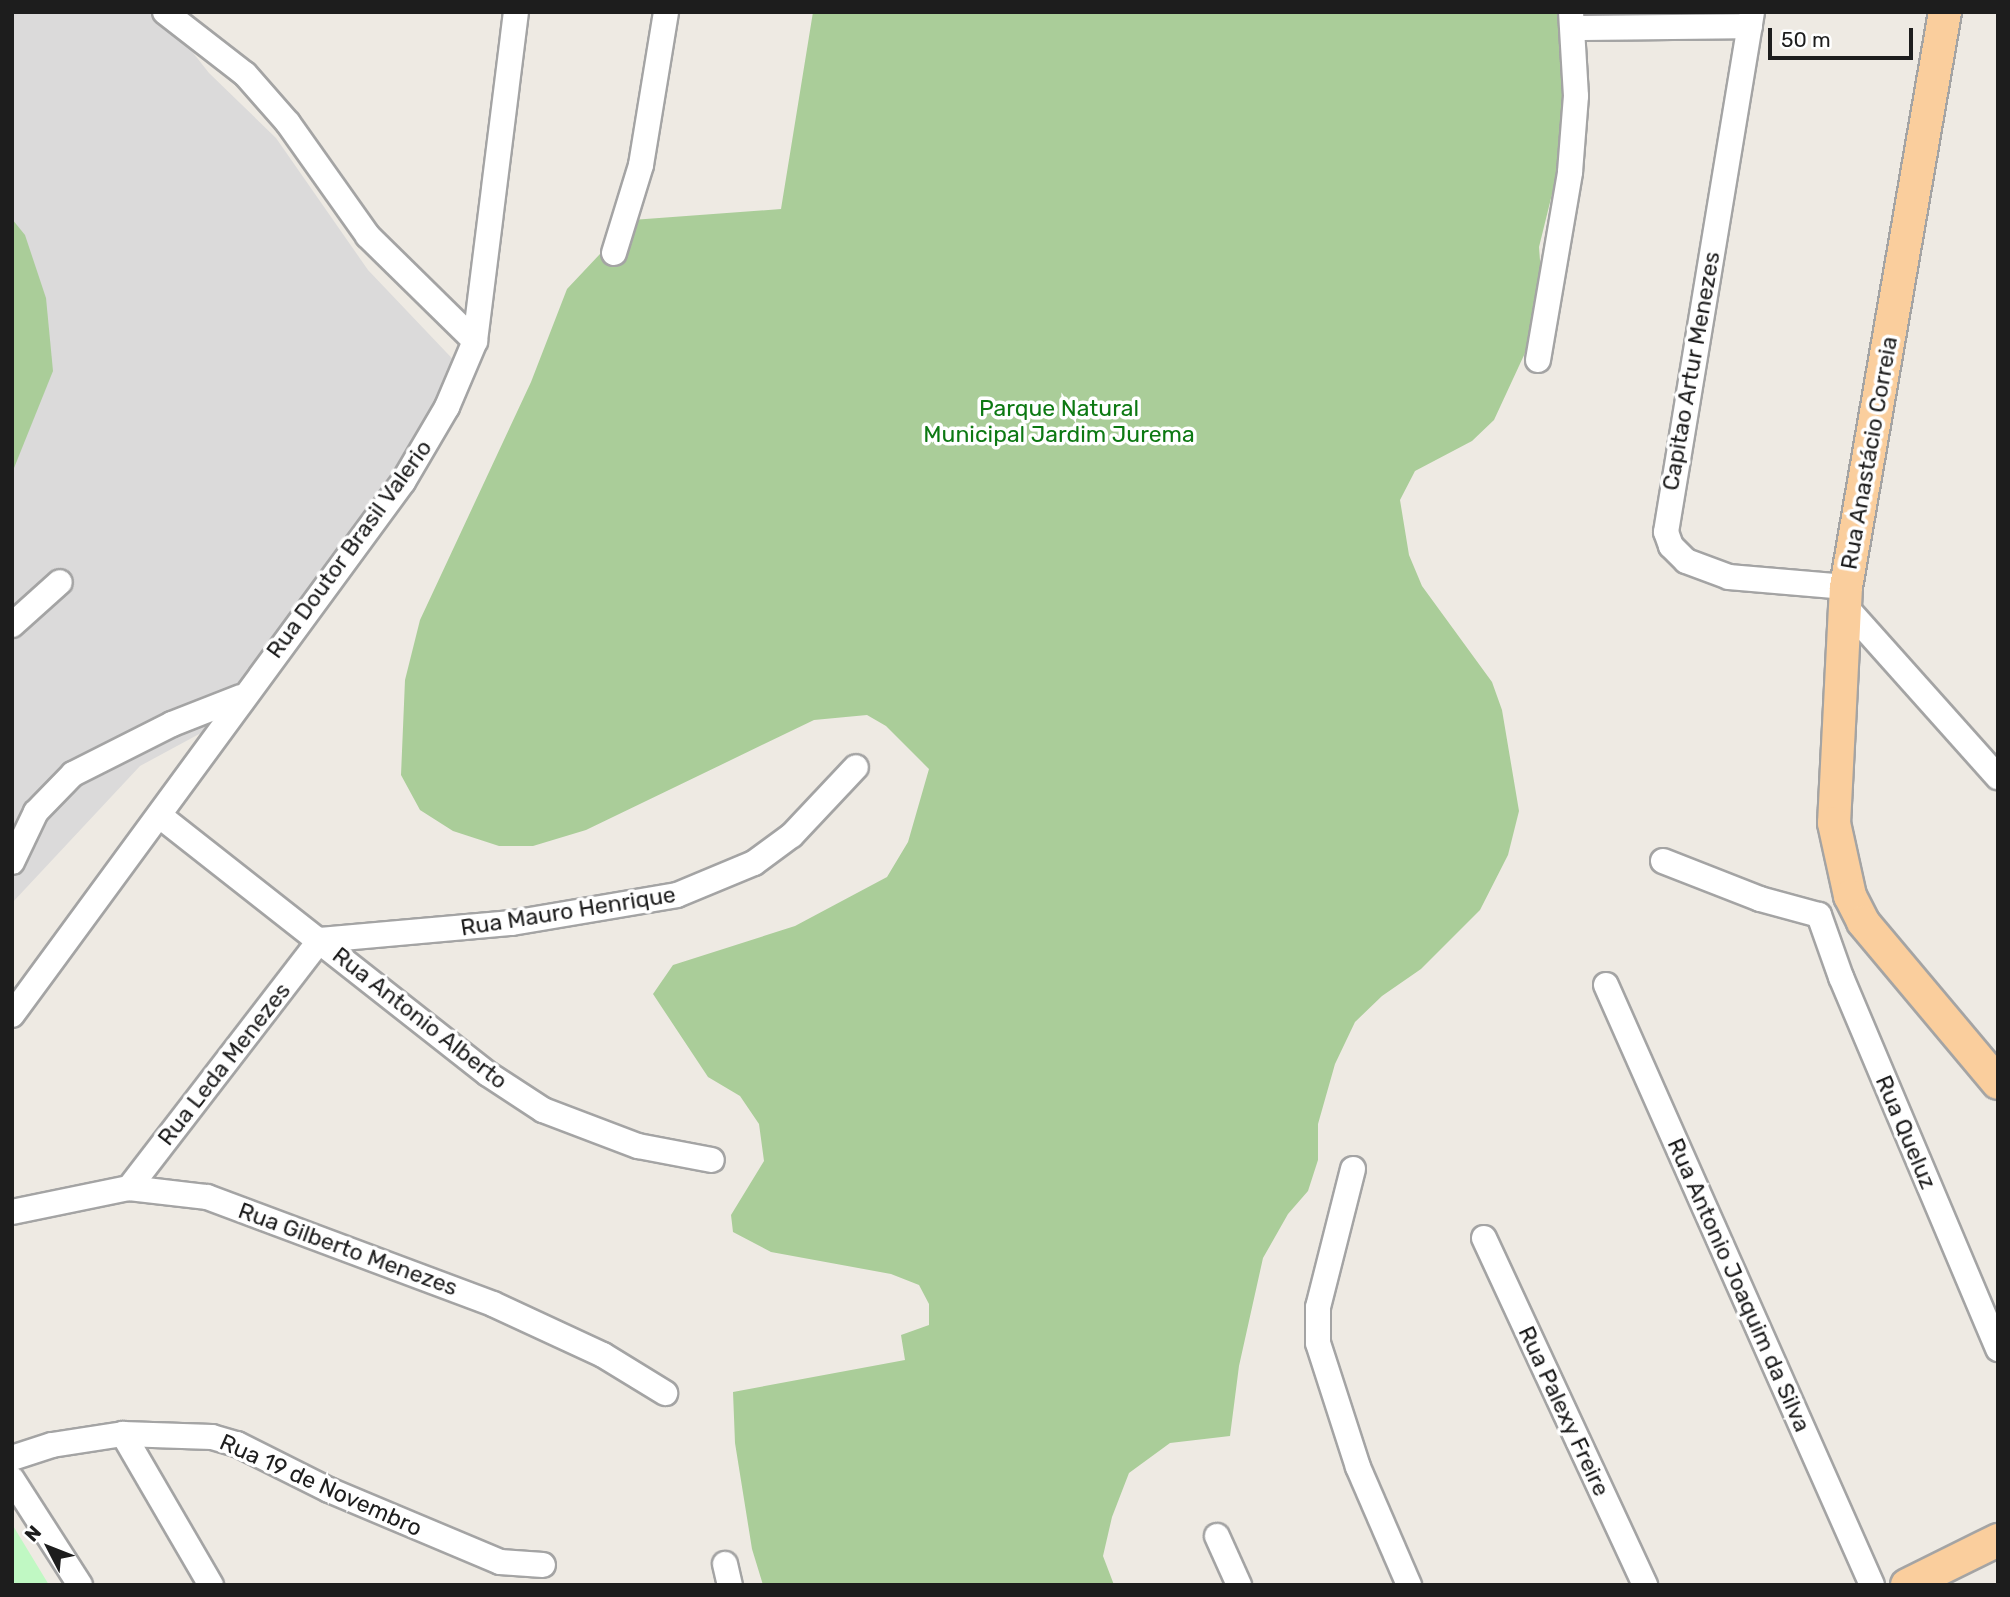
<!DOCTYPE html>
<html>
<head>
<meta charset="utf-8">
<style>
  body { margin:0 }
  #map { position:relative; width:2010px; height:1597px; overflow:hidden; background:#eeeae3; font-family:Rubik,sans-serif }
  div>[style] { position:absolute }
  .residential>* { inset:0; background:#dbdada }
  .forest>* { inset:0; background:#aacd99 }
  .park>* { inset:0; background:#c0f8c3 }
  .roads { filter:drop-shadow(2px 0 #a4a4a4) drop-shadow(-2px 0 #a4a4a4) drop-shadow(0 2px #a4a4a4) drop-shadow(0 -2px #a4a4a4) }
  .minor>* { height:24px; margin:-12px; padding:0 12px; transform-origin:12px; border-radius:12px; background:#fff }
  .major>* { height:32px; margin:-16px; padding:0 16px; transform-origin:16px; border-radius:16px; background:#face9d }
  span { translate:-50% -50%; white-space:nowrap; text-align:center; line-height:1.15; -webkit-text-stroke:7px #fff; paint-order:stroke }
  .street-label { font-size:23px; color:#1d1d1d }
  .park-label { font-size:23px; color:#0d7913 }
  .frame { position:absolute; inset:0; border:14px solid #1d1d1d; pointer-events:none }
  .north { position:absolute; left:14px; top:1513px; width:70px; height:70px; -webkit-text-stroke:5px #fff; paint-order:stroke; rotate:312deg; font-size:19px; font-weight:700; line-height:28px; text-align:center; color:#1d1d1d }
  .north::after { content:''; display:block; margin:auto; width:24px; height:32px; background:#1d1d1d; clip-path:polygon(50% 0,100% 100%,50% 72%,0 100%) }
  .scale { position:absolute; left:1768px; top:28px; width:145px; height:32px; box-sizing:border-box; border:4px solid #1d1d1d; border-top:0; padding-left:9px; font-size:21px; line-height:24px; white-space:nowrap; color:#1d1d1d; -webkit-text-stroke:5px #fff; paint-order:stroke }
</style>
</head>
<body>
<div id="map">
  <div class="residential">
    <i style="clip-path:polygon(12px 12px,161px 12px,209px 73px,276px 138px,368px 270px,465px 372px,445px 438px,260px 701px,140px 766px,12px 903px)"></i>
  </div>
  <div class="forest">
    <i style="clip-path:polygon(813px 12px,1579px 12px,1573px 109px,1539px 247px,1542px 287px,1525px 353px,1494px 420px,1472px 441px,1415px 471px,1400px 500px,1409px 555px,1422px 586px,1492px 682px,1502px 710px,1519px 811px,1508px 855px,1480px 910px,1421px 969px,1382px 996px,1355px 1022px,1335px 1064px,1318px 1124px,1318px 1160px,1308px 1191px,1288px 1214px,1263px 1258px,1239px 1366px,1230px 1436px,1170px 1443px,1129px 1473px,1112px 1517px,1103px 1556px,1114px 1585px,763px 1585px,752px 1549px,735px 1443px,733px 1392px,905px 1360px,901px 1335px,929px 1325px,929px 1304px,919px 1285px,891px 1274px,771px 1252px,733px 1232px,731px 1215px,764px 1161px,759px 1124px,740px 1096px,708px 1077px,653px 994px,673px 965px,795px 926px,887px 877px,908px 842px,929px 769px,886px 726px,867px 715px,814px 720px,586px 830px,533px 846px,499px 846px,453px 831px,420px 810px,401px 775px,405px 680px,420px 620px,531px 382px,567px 289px,632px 220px,781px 209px)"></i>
    <i style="clip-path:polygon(12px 219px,25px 235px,46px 298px,53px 371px,12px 473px)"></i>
  </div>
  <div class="park">
    <i style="clip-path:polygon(12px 1524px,49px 1585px,50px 1585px,12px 1585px)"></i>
  </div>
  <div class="roads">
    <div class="minor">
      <i style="left:165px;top:12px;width:101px;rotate:37.8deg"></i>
      <i style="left:245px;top:74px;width:65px;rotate:48.7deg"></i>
      <i style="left:288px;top:123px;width:138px;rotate:54.7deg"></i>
      <i style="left:368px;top:236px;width:150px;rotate:44.5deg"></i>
      <i style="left:1752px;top:12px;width:527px;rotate:99.39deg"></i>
      <i style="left:1666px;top:532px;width:15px;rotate:70deg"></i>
      <i style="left:1671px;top:546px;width:21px;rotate:45deg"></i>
      <i style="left:1686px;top:561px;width:46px;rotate:20.4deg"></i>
      <i style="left:1729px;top:577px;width:117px;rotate:4.9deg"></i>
      <i style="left:1573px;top:28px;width:177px;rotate:-0.6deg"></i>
      <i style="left:614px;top:253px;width:92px;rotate:-72.9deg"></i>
      <i style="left:641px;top:165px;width:155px;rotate:-80.7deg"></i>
      <i style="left:1538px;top:360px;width:191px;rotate:-80.3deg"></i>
      <i style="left:1570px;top:172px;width:76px;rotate:-85.5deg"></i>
      <i style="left:1576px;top:96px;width:84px;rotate:-93.4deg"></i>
      <i style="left:1844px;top:605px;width:231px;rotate:48.2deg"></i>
      <i style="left:12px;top:625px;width:64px;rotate:-41.9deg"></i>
      <i style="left:160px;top:816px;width:417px;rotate:38.2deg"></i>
      <i style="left:488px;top:1074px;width:66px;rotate:33.2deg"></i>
      <i style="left:543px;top:1110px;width:102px;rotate:20.8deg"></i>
      <i style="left:638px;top:1146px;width:75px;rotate:10.7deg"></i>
      <i style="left:1663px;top:861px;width:104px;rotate:21.4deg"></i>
      <i style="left:1760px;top:899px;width:61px;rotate:15.2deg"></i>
      <i style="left:12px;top:862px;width:55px;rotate:-64.4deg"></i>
      <i style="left:36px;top:812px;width:53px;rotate:-45.8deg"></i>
      <i style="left:73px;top:774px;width:111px;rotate:-26.8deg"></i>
      <i style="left:172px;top:724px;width:74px;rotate:-21.4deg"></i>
      <i style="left:1819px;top:915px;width:66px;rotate:70.5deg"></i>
      <i style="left:1841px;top:977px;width:404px;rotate:67.1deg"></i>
      <i style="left:320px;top:940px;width:193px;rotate:-5.1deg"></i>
      <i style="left:512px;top:923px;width:167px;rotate:-9.6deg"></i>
      <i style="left:677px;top:895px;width:83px;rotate:-22.6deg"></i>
      <i style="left:754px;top:863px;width:47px;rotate:-36.4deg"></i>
      <i style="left:792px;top:835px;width:93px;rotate:-46.7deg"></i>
      <i style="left:1606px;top:985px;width:656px;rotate:66.09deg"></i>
      <i style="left:12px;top:1015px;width:661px;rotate:-53.74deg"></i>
      <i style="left:403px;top:482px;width:87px;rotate:-59.6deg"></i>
      <i style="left:447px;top:407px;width:72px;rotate:-67deg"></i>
      <i style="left:475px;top:341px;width:332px;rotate:-82.9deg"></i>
      <i style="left:1353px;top:1169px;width:142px;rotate:104.2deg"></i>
      <i style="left:1318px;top:1307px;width:36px;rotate:90deg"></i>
      <i style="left:1318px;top:1343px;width:130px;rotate:72.1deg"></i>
      <i style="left:1358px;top:1467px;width:129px;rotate:66.6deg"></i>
      <i style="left:129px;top:1188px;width:313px;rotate:-52.4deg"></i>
      <i style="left:12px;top:1212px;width:119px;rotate:-11.6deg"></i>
      <i style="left:129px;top:1188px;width:79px;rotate:6.6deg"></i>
      <i style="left:207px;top:1197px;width:305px;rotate:20.5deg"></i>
      <i style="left:493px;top:1304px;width:121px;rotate:24.9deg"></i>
      <i style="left:603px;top:1355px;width:73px;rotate:31.5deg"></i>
      <i style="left:1484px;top:1238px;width:383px;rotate:65.1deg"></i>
      <i style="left:123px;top:1434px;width:175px;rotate:59.8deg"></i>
      <i style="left:12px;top:1458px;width:42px;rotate:-18deg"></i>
      <i style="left:52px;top:1445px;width:72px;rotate:-8.8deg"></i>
      <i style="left:123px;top:1434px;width:89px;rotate:1.9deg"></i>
      <i style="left:212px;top:1437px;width:26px;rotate:16deg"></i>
      <i style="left:237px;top:1444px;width:103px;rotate:26.6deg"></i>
      <i style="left:329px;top:1490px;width:186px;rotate:22.8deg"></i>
      <i style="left:500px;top:1562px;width:43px;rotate:4deg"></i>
      <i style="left:12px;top:1479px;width:126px;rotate:57.3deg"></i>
      <i style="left:1217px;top:1536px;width:54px;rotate:65.8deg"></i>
      <i style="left:725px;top:1564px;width:22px;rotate:77deg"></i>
    </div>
    <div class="major">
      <i style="left:1945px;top:12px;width:583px;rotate:99.77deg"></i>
      <i style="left:1846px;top:587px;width:236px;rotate:92.9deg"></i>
      <i style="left:1834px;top:823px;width:75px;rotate:77.6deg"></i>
      <i style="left:1850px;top:896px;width:29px;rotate:63deg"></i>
      <i style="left:1863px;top:922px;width:210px;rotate:50deg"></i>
      <i style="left:1907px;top:1585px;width:102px;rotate:-26.3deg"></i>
    </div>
  </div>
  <div class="street-label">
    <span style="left:1691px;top:371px;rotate:-80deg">Capitao Artur Menezes</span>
    <span style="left:1869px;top:453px;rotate:-80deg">Rua Anastácio Correia</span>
    <span style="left:349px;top:549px;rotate:-54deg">Rua Doutor Brasil Valerio</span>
    <span style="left:568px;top:911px;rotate:-9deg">Rua Mauro Henrique</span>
    <span style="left:420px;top:1018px;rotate:38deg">Rua Antonio Alberto</span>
    <span style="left:224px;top:1064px;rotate:-52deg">Rua Leda Menezes</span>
    <span style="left:1906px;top:1132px;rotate:67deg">Rua Queluz</span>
    <span style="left:348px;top:1249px;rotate:20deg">Rua Gilberto Menezes</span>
    <span style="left:1739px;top:1285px;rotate:66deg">Rua Antonio Joaquim da Silva</span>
    <span style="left:1564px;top:1411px;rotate:65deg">Rua Palexy Freire</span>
    <span style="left:321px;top:1485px;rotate:24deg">Rua 19 de Novembro</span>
  </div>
  <div class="park-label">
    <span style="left:1059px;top:421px">Parque Natural<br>Municipal Jardim Jurema</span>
  </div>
  <div class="frame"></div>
  <div class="north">N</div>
  <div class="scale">50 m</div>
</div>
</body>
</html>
